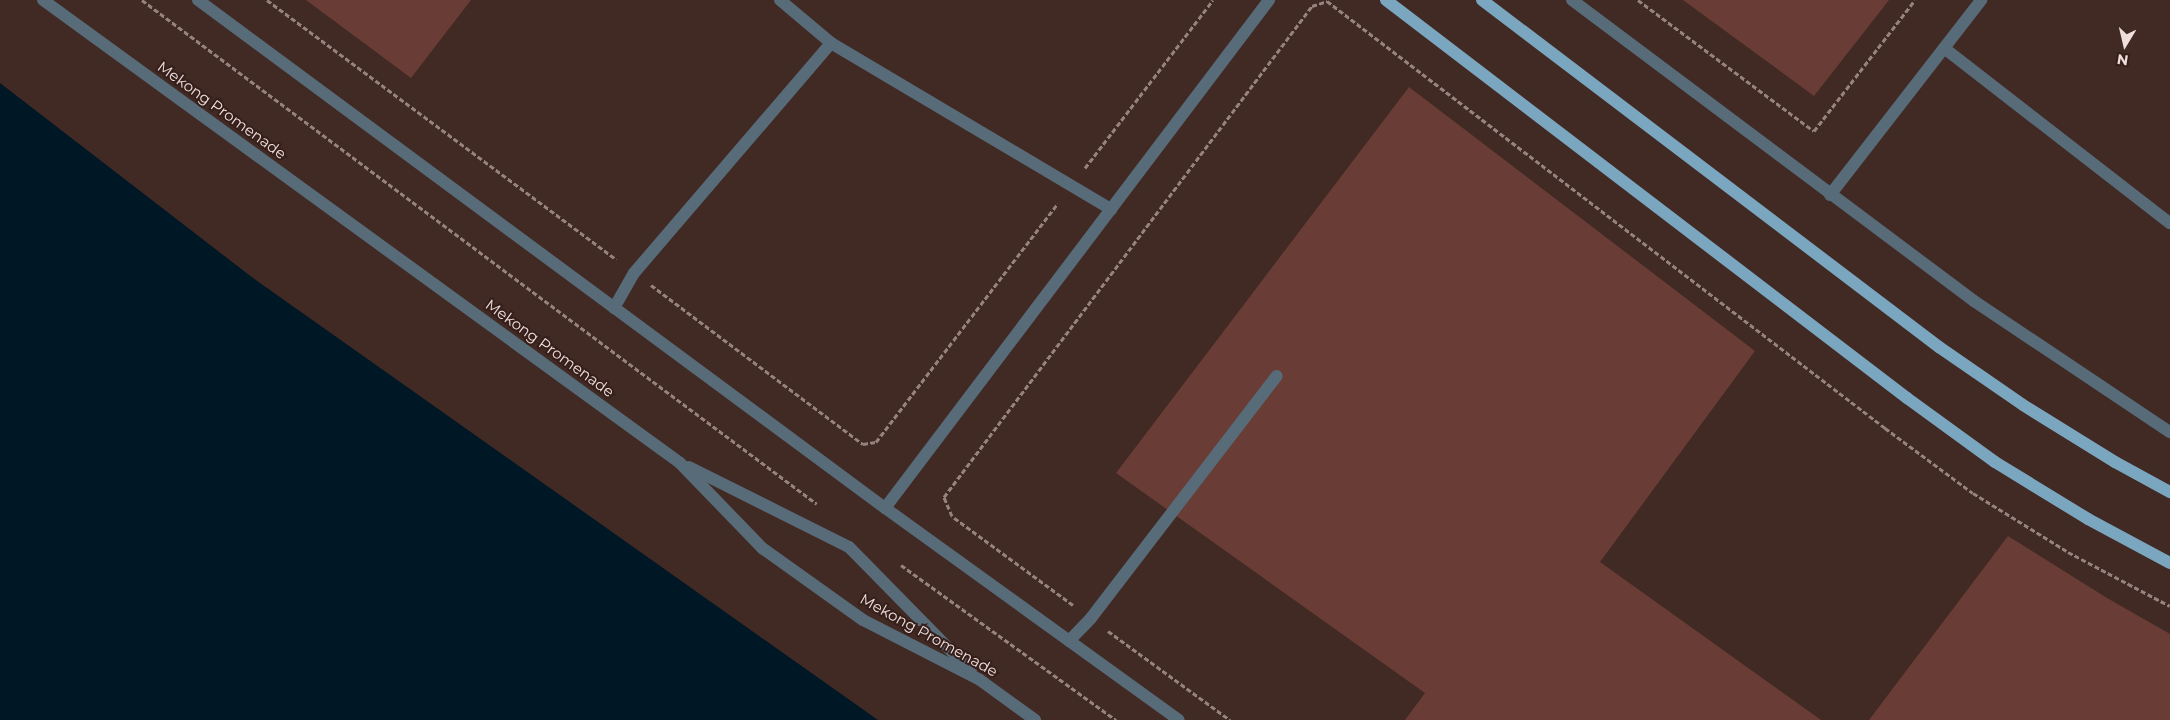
<!DOCTYPE html>
<html>
<head>
<meta charset="utf-8">
<style>
  body { margin:0 }
  #map { position:relative; width:2170px; height:720px; overflow:hidden; background:#412924; font-family:Montserrat,sans-serif }
  div>[style] { position:absolute }
  .green>* { inset:0; background:#693d35 }
  .water>* { inset:0; background:#001725 }
  .path>* { height:3px; margin-top:-1.5px; transform-origin:0; background:repeating-linear-gradient(90deg,#96827e 0 5px,transparent 0 7.5px) }
  .lane>* { height:12px; margin:-6px; padding:0 6px; transform-origin:6px; border-radius:6px; background:#576b78 }
  .street>* { height:12px; margin:-6px; padding:0 6px; transform-origin:6px; border-radius:6px; background:#576b78 }
  .primary>* { height:12px; margin:-6px; padding:0 6px; transform-origin:6px; border-radius:6px; background:#7ba6bf }
  span { translate:-50% -50%; white-space:nowrap; text-align:center; line-height:1.15; -webkit-text-stroke:4px #361f1b; paint-order:stroke }
  .street-label { font-size:15px; color:#efdfdc }
  .north { position:absolute; left:2100px; top:20px; width:50px; height:50px; -webkit-text-stroke:4px #361f1b; paint-order:stroke; rotate:189deg; font-size:14px; font-weight:700; line-height:20px; text-align:center; color:#efdfdc }
  .north::after { content:''; display:block; margin:auto; width:18px; height:22px; background:#efdfdc; clip-path:polygon(50% 0,100% 100%,50% 72%,0 100%) }
</style>
</head>
<body>
<div id="map">
  <div class="green">
    <i style="clip-path:polygon(306px 0,471px 0,411px 78px)"></i>
    <i style="clip-path:polygon(1683px 0,1889px 0,1814px 96px)"></i>
    <i style="clip-path:polygon(1409px 87px,1755px 351px,1600px 562px,1821px 720px,1405px 720px,1425px 693px,1116px 473px)"></i>
    <i style="clip-path:polygon(2008px 536px,2107px 598px,2170px 634px,2170px 720px,1869px 720px)"></i>
  </div>
  <div class="water">
    <i style="clip-path:polygon(0 83px,253px 278px,878px 720px,0 720px)"></i>
  </div>
  <div class="path">
    <i style="left:142px;top:0;width:842px;rotate:36.75deg"></i>
    <i style="left:267px;top:0;width:435px;rotate:36.6deg"></i>
    <i style="left:1638px;top:0;width:219px;rotate:36.7deg"></i>
    <i style="left:1814px;top:131px;width:165px;rotate:-52.4deg"></i>
    <i style="left:1085px;top:168px;width:211px;rotate:-52.7deg"></i>
    <i style="left:651px;top:285px;width:265px;rotate:36.9deg"></i>
    <i style="left:863px;top:444px;width:13px;rotate:-9deg"></i>
    <i style="left:876px;top:442px;width:300px;rotate:-52.7deg"></i>
    <i style="left:901px;top:565px;width:265px;rotate:35.8deg"></i>
    <i style="left:1073px;top:605px;width:150px;rotate:-143.7deg"></i>
    <i style="left:952px;top:516px;width:21px;rotate:-113deg"></i>
    <i style="left:944px;top:497px;width:614px;rotate:-53.15deg"></i>
    <i style="left:1312px;top:6px;width:16px;rotate:-18deg"></i>
    <i style="left:1327px;top:1px;width:703px;rotate:37.42deg"></i>
    <i style="left:1885px;top:428px;width:109px;rotate:36.5deg"></i>
    <i style="left:1973px;top:493px;width:112px;rotate:31.8deg"></i>
    <i style="left:2068px;top:552px;width:115px;rotate:27.9deg"></i>
    <i style="left:1108px;top:631px;width:151px;rotate:36.1deg"></i>
  </div>
  <div class="lane">
    <i style="left:780px;top:0;width:67px;rotate:40.1deg"></i>
    <i style="left:831px;top:43px;width:326px;rotate:30.7deg"></i>
    <i style="left:1572px;top:0;width:502px;rotate:36.82deg"></i>
    <i style="left:1974px;top:301px;width:236px;rotate:33.8deg"></i>
    <i style="left:1944px;top:48px;width:286px;rotate:37.8deg"></i>
    <i style="left:1830px;top:195px;width:247px;rotate:-52.2deg"></i>
    <i style="left:614px;top:308px;width:40px;rotate:-60.3deg"></i>
    <i style="left:634px;top:273px;width:303px;rotate:-49.4deg"></i>
    <i style="left:1069px;top:641px;width:32px;rotate:-46deg"></i>
    <i style="left:1091px;top:618px;width:305px;rotate:-52.5deg"></i>
  </div>
  <div class="street">
    <i style="left:43px;top:0;width:787px;rotate:36.01deg"></i>
    <i style="left:680px;top:463px;width:118px;rotate:46deg"></i>
    <i style="left:762px;top:548px;width:124px;rotate:35.5deg"></i>
    <i style="left:863px;top:620px;width:131px;rotate:27.1deg"></i>
    <i style="left:980px;top:680px;width:68px;rotate:36deg"></i>
    <i style="left:198px;top:0;width:854px;rotate:36.48deg"></i>
    <i style="left:885px;top:508px;width:362px;rotate:35.8deg"></i>
    <i style="left:689px;top:467px;width:179px;rotate:26.6deg"></i>
    <i style="left:849px;top:547px;width:174px;rotate:45.5deg"></i>
    <i style="left:885px;top:508px;width:637px;rotate:-52.91deg"></i>
  </div>
  <div class="primary">
    <i style="left:1386px;top:0;width:656px;rotate:37.38deg"></i>
    <i style="left:1907px;top:398px;width:109px;rotate:36deg"></i>
    <i style="left:1995px;top:462px;width:109px;rotate:31.5deg"></i>
    <i style="left:2088px;top:519px;width:93px;rotate:28.2deg"></i>
    <i style="left:1482px;top:0;width:574px;rotate:37.21deg"></i>
    <i style="left:1939px;top:347px;width:102px;rotate:34.6deg"></i>
    <i style="left:2023px;top:405px;width:108px;rotate:31.8deg"></i>
    <i style="left:2115px;top:462px;width:63px;rotate:28.6deg"></i>
  </div>
  <div class="street-label">
    <span style="left:222px;top:110px;rotate:36deg">Mekong Promenade</span>
    <span style="left:550px;top:348px;rotate:36deg">Mekong Promenade</span>
    <span style="left:929px;top:635px;rotate:29deg">Mekong Promenade</span>
  </div>
  <div class="north">N</div>
</div>
</body>
</html>
